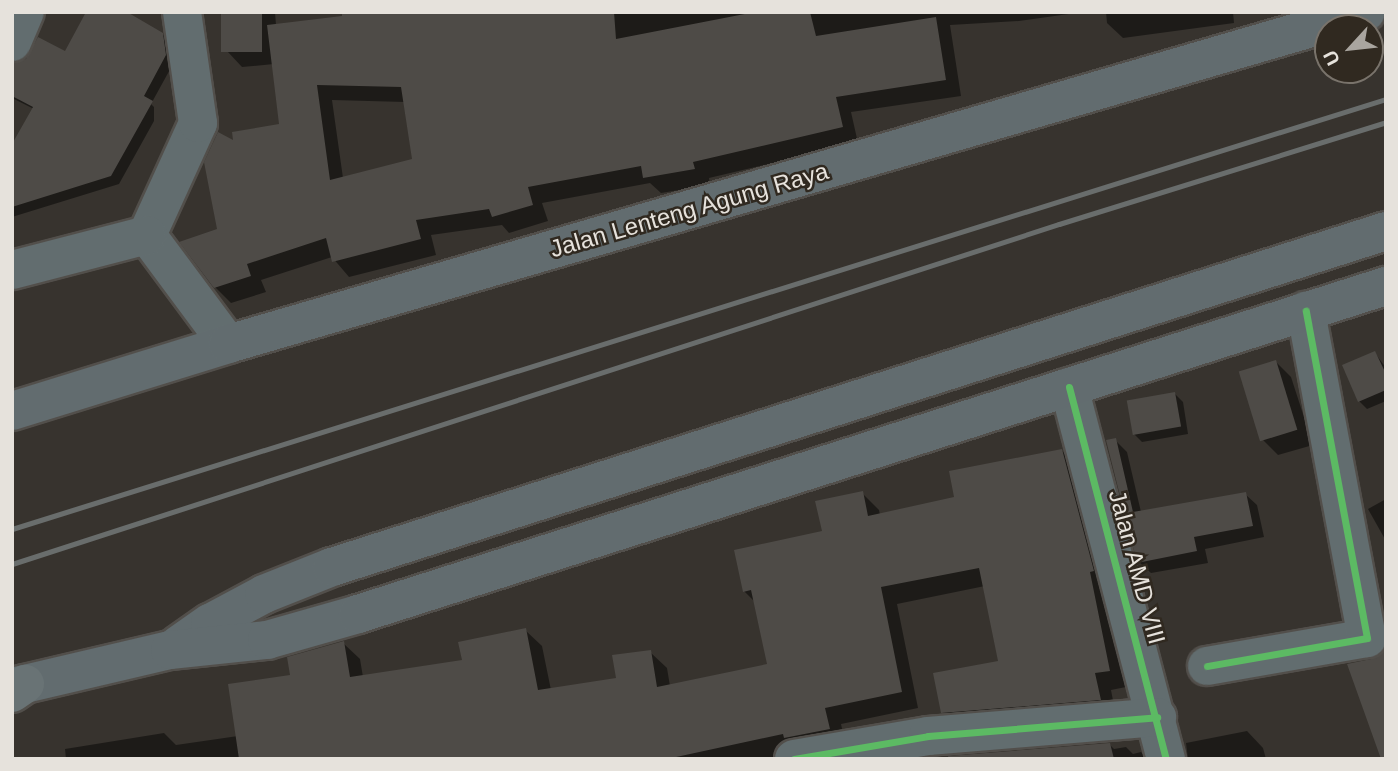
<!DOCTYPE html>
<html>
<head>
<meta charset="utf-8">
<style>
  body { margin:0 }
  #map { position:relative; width:1398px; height:771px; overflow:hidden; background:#37332e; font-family:Arial,sans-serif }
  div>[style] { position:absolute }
  .shadow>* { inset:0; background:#0007 }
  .building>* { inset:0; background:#4e4b47; transform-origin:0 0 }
  .roads { filter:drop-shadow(2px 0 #524f4b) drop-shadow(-2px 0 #524f4b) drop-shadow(0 2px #524f4b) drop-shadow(0 -2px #524f4b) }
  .minor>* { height:38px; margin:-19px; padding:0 19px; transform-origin:19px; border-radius:19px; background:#626d6f }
  .major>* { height:38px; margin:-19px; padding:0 19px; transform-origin:19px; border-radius:19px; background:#626c6f }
  .highway>* { height:38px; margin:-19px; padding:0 19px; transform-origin:19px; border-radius:19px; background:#697375 }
  .rail>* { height:5px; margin:-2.5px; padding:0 2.5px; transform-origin:2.5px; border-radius:2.5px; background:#696d6c }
  .cycleway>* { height:7px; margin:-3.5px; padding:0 3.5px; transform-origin:3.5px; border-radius:3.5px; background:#5cba63 }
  span { translate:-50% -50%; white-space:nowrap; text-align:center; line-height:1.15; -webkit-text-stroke:5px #302920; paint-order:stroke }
  .street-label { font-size:24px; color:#e6e2dc }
  .frame { position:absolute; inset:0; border:14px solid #e6e2dc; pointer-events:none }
  .north { position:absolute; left:1314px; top:14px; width:70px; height:70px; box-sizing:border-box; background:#302920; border:2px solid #79736b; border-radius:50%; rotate:243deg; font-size:19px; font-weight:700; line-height:28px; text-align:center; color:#e6e2dc }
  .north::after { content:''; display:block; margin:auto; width:24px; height:32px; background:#a9a59f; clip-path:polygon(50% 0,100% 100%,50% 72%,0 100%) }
</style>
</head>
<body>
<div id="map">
  <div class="shadow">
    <i style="clip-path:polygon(evenodd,223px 12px,275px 12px,276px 25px,344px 18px,344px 12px,1083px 12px,1019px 21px,950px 25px,961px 96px,851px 112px,858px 143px,709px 178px,710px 185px,661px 193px,650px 183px,542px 203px,548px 221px,509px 233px,502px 225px,431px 235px,436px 255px,349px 277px,332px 257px,261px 280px,266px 292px,231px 303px,215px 287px,219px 230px,235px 143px,281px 125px,274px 64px,242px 67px,227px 51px,223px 12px,332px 100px,405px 102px,414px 160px,343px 178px,332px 100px)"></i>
    <i style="clip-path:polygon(1106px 12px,1233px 12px,1234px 23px,1123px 38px,1107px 23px)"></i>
    <i style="clip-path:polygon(162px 34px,170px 42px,173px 64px,151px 104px,154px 107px,154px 121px,119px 184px,12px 217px,12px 148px,34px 109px,12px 98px,12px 65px)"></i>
    <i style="clip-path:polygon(1375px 353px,1386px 368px,1386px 401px,1367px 409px,1359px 401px,1345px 366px)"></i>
    <i style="clip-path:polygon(1276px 362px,1291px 377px,1313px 445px,1278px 455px,1263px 440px)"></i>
    <i style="clip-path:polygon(1175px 394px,1183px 402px,1188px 434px,1142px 442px,1134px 434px)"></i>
    <i style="clip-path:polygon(1115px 440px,1127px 452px,1141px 512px,1245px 494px,1257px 505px,1264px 537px,1205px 549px,1208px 563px,1151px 573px,1139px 562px)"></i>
    <i style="clip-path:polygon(1062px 451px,1079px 467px,1126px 687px,1111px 690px,1116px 716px,959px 729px,942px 712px,1001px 662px,985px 586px,897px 604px,918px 708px,841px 724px,846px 747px,797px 759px,66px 759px,65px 749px,164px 733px,176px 745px,238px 736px,292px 676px,343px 643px,360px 659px,363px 677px,464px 661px,525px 630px,542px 646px,551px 690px,618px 680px,650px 652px,667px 668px,670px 686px,769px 665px,755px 602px,744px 591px,824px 533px,862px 493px,879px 510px,880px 515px,956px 499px)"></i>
    <i style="clip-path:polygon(1386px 499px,1386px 541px,1368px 509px)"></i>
    <i style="clip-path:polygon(1247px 731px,1263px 748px,1266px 759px,1188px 759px,1186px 743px)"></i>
    <i style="clip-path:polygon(1110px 745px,1114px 749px,1126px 747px,1133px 754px,1141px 752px,1147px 759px,945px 759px)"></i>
  </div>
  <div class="building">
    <i style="clip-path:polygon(86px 12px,127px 12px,163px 33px,166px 55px,144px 96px,153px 101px,111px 176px,12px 207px,12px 144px,33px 107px,12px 96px,12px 63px,26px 59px,38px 37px,65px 51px)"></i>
    <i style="left:221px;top:12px;width:41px;height:40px"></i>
    <i style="clip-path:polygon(evenodd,342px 12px,614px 12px,616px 39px,755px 12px,810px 12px,816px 36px,936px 17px,946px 80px,836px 97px,843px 127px,693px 162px,695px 169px,643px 178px,641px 166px,528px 187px,533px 205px,492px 217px,489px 209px,416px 220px,421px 239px,332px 262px,326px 238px,247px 264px,251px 276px,214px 288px,179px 242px,217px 229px,204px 162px,218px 132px,233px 140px,232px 132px,279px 124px,267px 25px,342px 16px,342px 12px,317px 85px,401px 87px,412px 159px,330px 180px,317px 85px)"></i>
    <i style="clip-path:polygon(1375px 351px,1386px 374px,1386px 390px,1358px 402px,1342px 365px)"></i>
    <i style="left:1276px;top:360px;width:73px;height:39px;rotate:73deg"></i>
    <i style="left:1175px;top:392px;width:35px;height:49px;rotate:80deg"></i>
    <i style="clip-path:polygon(1116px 438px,1133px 512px,1246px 492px,1253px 526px,1194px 537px,1197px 551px,1137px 563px,1106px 440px)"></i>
    <i style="clip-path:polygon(1062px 449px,1094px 571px,1090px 572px,1110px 671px,1095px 673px,1101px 700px,941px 713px,933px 673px,998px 661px,979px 568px,881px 587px,902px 692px,825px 708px,830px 729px,784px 738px,783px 734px,667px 759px,239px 759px,228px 684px,290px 675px,287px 657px,344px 641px,350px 677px,462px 660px,458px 642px,526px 628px,538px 690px,616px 678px,612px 655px,651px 650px,657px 687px,767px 664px,751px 590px,743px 592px,734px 550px,822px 531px,815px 501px,863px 491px,868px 516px,954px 497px,949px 471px)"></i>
    <i style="clip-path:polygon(1386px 648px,1386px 759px,1381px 759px,1347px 664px,1371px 659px)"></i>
    <i style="clip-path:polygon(1110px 743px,1114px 759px,949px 759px,948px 756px)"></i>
  </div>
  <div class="roads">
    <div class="minor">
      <i style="left:12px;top:42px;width:33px;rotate:-67deg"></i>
      <i style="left:147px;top:235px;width:123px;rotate:-65.5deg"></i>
      <i style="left:198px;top:123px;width:112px;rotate:-98.2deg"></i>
      <i style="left:147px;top:235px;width:136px;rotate:53.4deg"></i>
      <i style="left:12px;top:270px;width:139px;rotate:-14.5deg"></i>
      <i style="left:1069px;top:387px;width:384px;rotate:75.4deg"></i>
      <i style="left:1207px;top:666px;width:162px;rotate:-9.9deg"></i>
      <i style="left:1367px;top:638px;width:333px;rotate:-100.6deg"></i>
      <i style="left:794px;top:759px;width:136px;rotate:-9.7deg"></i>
      <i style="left:928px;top:736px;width:230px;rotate:-4.7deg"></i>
    </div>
    <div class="major">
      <i style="left:12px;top:411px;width:226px;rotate:-17.2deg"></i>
      <i style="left:228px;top:344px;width:1185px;rotate:-16.26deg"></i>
      <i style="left:178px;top:645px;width:39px;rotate:-35deg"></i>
      <i style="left:210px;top:623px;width:61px;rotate:-28.2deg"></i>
      <i style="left:264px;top:594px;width:73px;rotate:-21.7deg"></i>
      <i style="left:332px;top:567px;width:1106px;rotate:-17.68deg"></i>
      <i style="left:12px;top:687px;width:162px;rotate:-13.2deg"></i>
      <i style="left:170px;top:650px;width:98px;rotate:-5.9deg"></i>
      <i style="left:267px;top:640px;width:95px;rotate:-15.9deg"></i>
      <i style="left:358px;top:614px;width:1079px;rotate:-17.7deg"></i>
    </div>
    <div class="highway">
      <i style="left:12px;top:693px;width:16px;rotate:-35deg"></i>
    </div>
  </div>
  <div class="rail">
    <i style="left:12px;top:529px;width:1440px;rotate:-17.38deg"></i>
    <i style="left:12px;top:564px;width:1101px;rotate:-17.99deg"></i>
    <i style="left:1059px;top:224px;width:343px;rotate:-17.3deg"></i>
  </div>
  <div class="cycleway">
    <i style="left:1069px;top:387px;width:384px;rotate:75.4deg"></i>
    <i style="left:1207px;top:666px;width:162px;rotate:-9.9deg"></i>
    <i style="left:1367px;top:638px;width:333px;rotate:-100.6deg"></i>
    <i style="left:794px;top:759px;width:136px;rotate:-9.7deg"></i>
    <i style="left:928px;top:736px;width:230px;rotate:-4.7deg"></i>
  </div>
  <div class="street-label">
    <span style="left:689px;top:210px;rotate:-16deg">Jalan Lenteng Agung Raya</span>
    <span style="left:1137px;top:567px;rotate:75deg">Jalan AMD VIII</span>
  </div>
  <div class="frame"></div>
  <div class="north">U</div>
</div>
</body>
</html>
